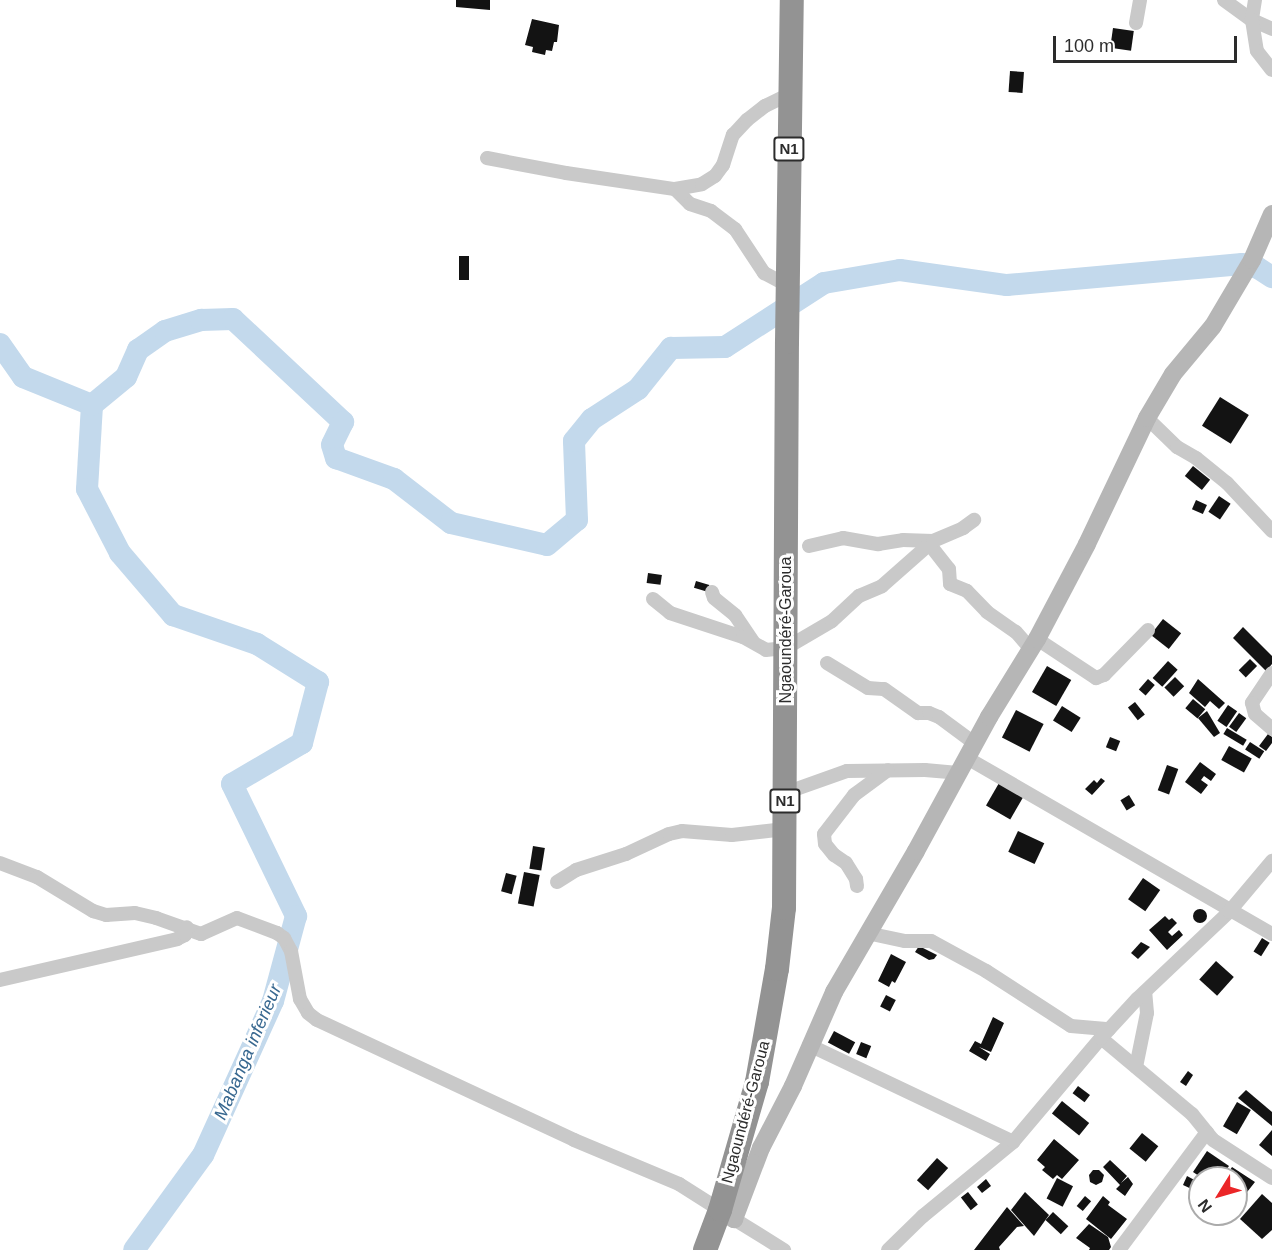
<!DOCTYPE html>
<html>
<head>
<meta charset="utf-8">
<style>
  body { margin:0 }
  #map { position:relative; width:1272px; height:1250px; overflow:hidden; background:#fff; font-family:Arial,sans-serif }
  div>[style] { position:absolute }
  .river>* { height:22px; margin:-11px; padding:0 11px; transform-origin:11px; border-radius:11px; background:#c3d9ec }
  .building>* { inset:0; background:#131313; transform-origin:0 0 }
  .round { border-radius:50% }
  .street>* { height:14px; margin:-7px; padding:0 7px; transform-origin:7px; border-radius:7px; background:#c9c9c9 }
  .secondary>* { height:18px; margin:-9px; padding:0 9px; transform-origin:9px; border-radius:9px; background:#b6b6b6 }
  .highway>* { height:24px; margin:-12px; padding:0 12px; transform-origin:12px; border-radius:12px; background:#939393 }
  span { translate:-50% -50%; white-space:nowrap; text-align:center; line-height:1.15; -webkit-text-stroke:6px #fff; paint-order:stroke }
  .shield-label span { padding:2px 4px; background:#fff; border:2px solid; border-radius:4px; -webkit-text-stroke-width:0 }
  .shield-label { font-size:15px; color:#2c2c2c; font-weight:700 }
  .street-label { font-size:16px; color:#2c2c2c }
  .water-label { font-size:18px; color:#386890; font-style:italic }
  .north { position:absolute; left:1188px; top:1166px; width:60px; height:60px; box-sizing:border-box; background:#fff; border:2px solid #ababab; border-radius:50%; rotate:233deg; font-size:16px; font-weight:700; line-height:24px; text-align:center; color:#2c2c2c }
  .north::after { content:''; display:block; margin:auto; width:21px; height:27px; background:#eb2628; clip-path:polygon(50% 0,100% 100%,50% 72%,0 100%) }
  .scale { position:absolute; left:1053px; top:36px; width:184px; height:27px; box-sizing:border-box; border:3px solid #2c2c2c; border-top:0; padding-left:8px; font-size:18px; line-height:21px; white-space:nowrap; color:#2c2c2c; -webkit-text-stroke:4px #fff; paint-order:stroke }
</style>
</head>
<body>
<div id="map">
  <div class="river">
    <i style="left:0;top:344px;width:40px;rotate:55.1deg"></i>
    <i style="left:23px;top:377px;width:74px;rotate:22.1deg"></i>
    <i style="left:92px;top:405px;width:84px;rotate:93.4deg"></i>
    <i style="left:87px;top:489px;width:72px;rotate:62.7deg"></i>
    <i style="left:120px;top:553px;width:82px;rotate:49.5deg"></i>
    <i style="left:173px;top:615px;width:89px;rotate:19deg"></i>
    <i style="left:257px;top:644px;width:72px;rotate:31.9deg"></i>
    <i style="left:318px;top:682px;width:63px;rotate:104.7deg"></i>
    <i style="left:302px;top:743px;width:81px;rotate:149.6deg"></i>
    <i style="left:232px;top:784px;width:147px;rotate:64.1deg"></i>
    <i style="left:296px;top:916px;width:88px;rotate:105.1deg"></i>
    <i style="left:273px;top:1001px;width:169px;rotate:114.4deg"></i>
    <i style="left:203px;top:1155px;width:117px;rotate:126deg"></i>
    <i style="left:92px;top:405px;width:44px;rotate:-39.5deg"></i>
    <i style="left:126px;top:377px;width:30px;rotate:-66deg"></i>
    <i style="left:138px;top:350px;width:33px;rotate:-35deg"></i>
    <i style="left:165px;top:331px;width:38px;rotate:-17deg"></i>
    <i style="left:201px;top:320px;width:32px;rotate:-2deg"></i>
    <i style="left:233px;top:319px;width:151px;rotate:43.1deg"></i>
    <i style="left:343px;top:422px;width:25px;rotate:116deg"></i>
    <i style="left:332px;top:445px;width:14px;rotate:73deg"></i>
    <i style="left:336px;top:458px;width:62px;rotate:19.9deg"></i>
    <i style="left:394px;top:479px;width:72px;rotate:37.7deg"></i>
    <i style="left:451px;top:523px;width:98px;rotate:12.9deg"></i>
    <i style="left:547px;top:545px;width:39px;rotate:-40deg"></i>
    <i style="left:577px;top:520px;width:79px;rotate:-92.2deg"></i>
    <i style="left:574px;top:441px;width:28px;rotate:-51deg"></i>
    <i style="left:592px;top:419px;width:55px;rotate:-33.1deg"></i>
    <i style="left:638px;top:389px;width:53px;rotate:-51.2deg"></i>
    <i style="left:671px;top:348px;width:54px;rotate:-1.1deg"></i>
    <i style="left:725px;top:347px;width:118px;rotate:-32.9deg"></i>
    <i style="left:824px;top:283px;width:77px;rotate:-9.7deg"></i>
    <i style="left:900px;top:270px;width:108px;rotate:8deg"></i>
    <i style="left:1007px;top:285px;width:236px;rotate:-5.1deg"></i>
    <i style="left:1242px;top:264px;width:16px;rotate:14deg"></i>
    <i style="left:1258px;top:268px;width:17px;rotate:33deg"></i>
  </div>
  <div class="building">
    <i style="clip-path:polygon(456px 0,490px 0,490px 10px,456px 7px)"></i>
    <i style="clip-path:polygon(532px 19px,559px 25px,557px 42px,554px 42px,552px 51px,546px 50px,545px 55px,532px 52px,533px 47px,525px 45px)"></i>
    <i style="left:1113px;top:28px;width:21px;height:20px;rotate:8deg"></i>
    <i style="left:1010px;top:71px;width:14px;height:21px;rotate:4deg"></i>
    <i style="left:459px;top:256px;width:10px;height:24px"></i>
    <i style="left:1220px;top:397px;width:34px;height:34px;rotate:32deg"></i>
    <i style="left:1193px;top:466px;width:22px;height:13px;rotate:39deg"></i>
    <i style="left:1219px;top:496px;width:14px;height:19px;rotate:34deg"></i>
    <i style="left:1196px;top:500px;width:12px;height:10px;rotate:24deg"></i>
    <i style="left:648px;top:573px;width:14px;height:10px;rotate:8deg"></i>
    <i style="left:696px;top:581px;width:14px;height:7px;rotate:17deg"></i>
    <i style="left:1163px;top:619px;width:23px;height:20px;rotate:38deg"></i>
    <i style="clip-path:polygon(1243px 627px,1272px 656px,1272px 664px,1266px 671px,1233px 638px)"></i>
    <i style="left:1250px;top:659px;width:10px;height:16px;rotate:45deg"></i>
    <i style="left:1168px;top:661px;width:13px;height:23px;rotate:42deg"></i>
    <i style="left:1047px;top:666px;width:28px;height:30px;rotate:30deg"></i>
    <i style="left:1175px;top:677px;width:13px;height:15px;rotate:45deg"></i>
    <i style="left:1148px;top:679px;width:9px;height:14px;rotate:41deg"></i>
    <i style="clip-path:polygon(1198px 679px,1225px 703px,1219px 709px,1210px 701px,1205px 707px,1189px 693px)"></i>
    <i style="left:1193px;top:699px;width:16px;height:12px;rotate:40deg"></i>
    <i style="left:1135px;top:702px;width:16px;height:9px;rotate:52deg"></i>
    <i style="left:1228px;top:705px;width:11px;height:19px;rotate:34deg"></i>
    <i style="left:1062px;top:706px;width:22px;height:17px;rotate:32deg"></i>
    <i style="left:1016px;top:710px;width:31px;height:31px;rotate:27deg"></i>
    <i style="clip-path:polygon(1207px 711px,1220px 733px,1214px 737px,1198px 718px)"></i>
    <i style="left:1239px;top:713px;width:9px;height:17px;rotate:36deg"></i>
    <i style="left:1227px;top:728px;width:23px;height:7px;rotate:31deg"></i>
    <i style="clip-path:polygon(1268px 734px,1272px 737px,1272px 743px,1266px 751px,1259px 746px)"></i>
    <i style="left:1110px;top:737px;width:11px;height:11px;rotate:22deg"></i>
    <i style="left:1250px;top:742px;width:17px;height:9px;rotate:33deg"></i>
    <i style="left:1229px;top:746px;width:26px;height:16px;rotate:29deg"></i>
    <i style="clip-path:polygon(1200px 762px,1216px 774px,1211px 781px,1204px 776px,1201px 780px,1208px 785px,1201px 794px,1185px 782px)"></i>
    <i style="left:1167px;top:765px;width:12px;height:27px;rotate:20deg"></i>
    <i style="clip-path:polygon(1101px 778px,1105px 781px,1092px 795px,1085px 789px,1094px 780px,1097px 783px)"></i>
    <i style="left:999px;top:783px;width:28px;height:26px;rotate:30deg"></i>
    <i style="left:1129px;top:795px;width:12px;height:10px;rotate:59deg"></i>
    <i style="left:1018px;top:831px;width:29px;height:23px;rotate:25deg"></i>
    <i style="left:533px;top:846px;width:12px;height:23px;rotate:9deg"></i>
    <i style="left:524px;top:872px;width:16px;height:32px;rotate:11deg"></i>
    <i style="left:506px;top:873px;width:11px;height:19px;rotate:15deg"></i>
    <i style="left:1143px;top:878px;width:21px;height:26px;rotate:35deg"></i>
    <i class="round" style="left:1193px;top:909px;width:14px;height:14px"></i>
    <i style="clip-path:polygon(1165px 916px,1169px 920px,1172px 918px,1177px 923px,1168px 932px,1172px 936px,1179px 930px,1183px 935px,1167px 950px,1149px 930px)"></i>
    <i style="left:1262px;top:938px;width:9px;height:16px;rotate:32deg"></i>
    <i style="clip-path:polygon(1141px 942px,1150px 947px,1138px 959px,1131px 953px)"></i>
    <i style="clip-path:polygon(919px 946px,937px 955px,934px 959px,929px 960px,915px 952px)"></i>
    <i style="clip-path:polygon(891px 954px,906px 962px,895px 983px,892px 981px,889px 987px,878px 981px)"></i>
    <i style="left:1216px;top:961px;width:24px;height:25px;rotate:42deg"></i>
    <i style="left:886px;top:995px;width:11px;height:13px;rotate:27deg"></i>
    <i style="clip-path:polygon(993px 1017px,1004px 1023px,991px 1052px,979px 1047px,990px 1054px,986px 1061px,969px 1051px,975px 1041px,981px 1044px)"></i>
    <i style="left:834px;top:1031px;width:24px;height:13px;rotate:28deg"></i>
    <i style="left:861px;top:1042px;width:11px;height:13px;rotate:22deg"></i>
    <i style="clip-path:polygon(1188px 1071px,1193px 1075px,1186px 1086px,1180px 1082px)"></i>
    <i style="left:1078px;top:1086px;width:15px;height:9px;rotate:37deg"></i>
    <i style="clip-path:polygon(1246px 1090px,1272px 1112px,1272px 1126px,1238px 1098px)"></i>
    <i style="left:1062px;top:1101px;width:35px;height:16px;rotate:39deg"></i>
    <i style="left:1237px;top:1102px;width:16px;height:28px;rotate:30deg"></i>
    <i style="clip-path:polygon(1272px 1130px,1272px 1156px,1259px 1145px)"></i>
    <i style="left:1142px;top:1133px;width:21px;height:20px;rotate:39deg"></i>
    <i style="clip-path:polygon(1054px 1139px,1079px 1160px,1062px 1179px,1057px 1175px,1053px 1179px,1042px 1170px,1045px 1167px,1037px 1160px)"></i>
    <i style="clip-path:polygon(1207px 1151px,1229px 1166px,1220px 1178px,1202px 1178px,1193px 1172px)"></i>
    <i style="left:937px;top:1158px;width:15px;height:30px;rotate:42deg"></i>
    <i style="clip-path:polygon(1110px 1160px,1127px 1176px,1121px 1183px,1128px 1177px,1133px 1184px,1125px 1196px,1116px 1189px,1120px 1185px,1103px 1167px)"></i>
    <i style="clip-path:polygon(1232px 1167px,1255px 1182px,1236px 1206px,1236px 1178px,1225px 1178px)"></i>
    <i style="clip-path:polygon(1093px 1170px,1099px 1170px,1104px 1175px,1102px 1182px,1096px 1185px,1090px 1182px,1089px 1175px)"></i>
    <i style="clip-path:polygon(1187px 1176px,1200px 1183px,1198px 1192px,1183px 1185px)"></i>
    <i style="left:1057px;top:1178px;width:18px;height:23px;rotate:27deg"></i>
    <i style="clip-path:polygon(986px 1179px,991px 1186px,982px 1193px,977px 1187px)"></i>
    <i style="left:968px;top:1192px;width:16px;height:9px;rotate:52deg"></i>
    <i style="clip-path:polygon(1025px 1192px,1049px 1215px,1034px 1236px,1011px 1210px)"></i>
    <i style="clip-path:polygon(1262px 1194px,1272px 1203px,1272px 1230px,1262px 1239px,1240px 1219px)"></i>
    <i style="left:1085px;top:1196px;width:8px;height:13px;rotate:40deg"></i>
    <i style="clip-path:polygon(1103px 1196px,1110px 1202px,1108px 1205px,1127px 1219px,1111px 1239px,1086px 1219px)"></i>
    <i style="clip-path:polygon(1007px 1207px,1024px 1226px,1017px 1227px,999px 1247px,1000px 1250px,974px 1250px)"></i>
    <i style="left:1053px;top:1212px;width:21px;height:11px;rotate:43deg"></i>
    <i style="clip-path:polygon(1089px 1224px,1108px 1237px,1111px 1247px,1109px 1250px,1089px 1250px,1090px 1248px,1076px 1238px)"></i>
  </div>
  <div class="street">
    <i style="left:1224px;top:0;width:34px;rotate:36deg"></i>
    <i style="left:1252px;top:20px;width:22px;rotate:24deg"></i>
    <i style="left:1255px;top:0;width:20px;rotate:99deg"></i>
    <i style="left:1252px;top:20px;width:31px;rotate:81deg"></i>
    <i style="left:1257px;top:51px;width:24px;rotate:52deg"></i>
    <i style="left:1136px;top:23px;width:23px;rotate:-80deg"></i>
    <i style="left:487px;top:158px;width:80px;rotate:10.8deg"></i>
    <i style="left:566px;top:173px;width:110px;rotate:8.4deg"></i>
    <i style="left:675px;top:189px;width:27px;rotate:-10deg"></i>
    <i style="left:702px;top:184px;width:15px;rotate:-32deg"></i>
    <i style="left:715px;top:176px;width:14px;rotate:-54deg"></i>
    <i style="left:723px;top:165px;width:32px;rotate:-72deg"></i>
    <i style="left:733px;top:135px;width:21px;rotate:-47deg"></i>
    <i style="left:747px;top:120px;width:23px;rotate:-38deg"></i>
    <i style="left:765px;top:106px;width:28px;rotate:-26deg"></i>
    <i style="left:675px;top:189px;width:21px;rotate:45deg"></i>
    <i style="left:690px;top:204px;width:22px;rotate:18deg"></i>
    <i style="left:711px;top:211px;width:30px;rotate:37deg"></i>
    <i style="left:735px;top:229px;width:53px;rotate:56.6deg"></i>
    <i style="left:764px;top:273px;width:27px;rotate:28deg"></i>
    <i style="left:1147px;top:418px;width:42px;rotate:44deg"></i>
    <i style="left:1177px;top:447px;width:22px;rotate:30deg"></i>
    <i style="left:1196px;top:458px;width:40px;rotate:39deg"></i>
    <i style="left:1227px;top:483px;width:66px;rotate:46.8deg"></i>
    <i style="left:930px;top:545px;width:31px;rotate:52deg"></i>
    <i style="left:949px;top:569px;width:15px;rotate:86deg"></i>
    <i style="left:950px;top:584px;width:18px;rotate:22deg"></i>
    <i style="left:967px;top:591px;width:29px;rotate:46deg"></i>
    <i style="left:987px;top:612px;width:35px;rotate:35deg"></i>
    <i style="left:1016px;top:632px;width:23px;rotate:49deg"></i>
    <i style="left:809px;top:546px;width:35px;rotate:-13deg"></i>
    <i style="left:843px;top:538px;width:36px;rotate:10deg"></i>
    <i style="left:878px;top:544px;width:25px;rotate:-9deg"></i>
    <i style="left:903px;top:540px;width:30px;rotate:2deg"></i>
    <i style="left:712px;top:592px;width:6px;rotate:72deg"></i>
    <i style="left:714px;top:598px;width:27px;rotate:39deg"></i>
    <i style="left:735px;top:615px;width:32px;rotate:56deg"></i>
    <i style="left:653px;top:599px;width:22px;rotate:39deg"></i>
    <i style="left:670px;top:613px;width:77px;rotate:18.2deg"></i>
    <i style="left:743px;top:637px;width:26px;rotate:29deg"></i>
    <i style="left:766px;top:650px;width:20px;rotate:-6deg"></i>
    <i style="left:786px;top:648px;width:53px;rotate:-30.4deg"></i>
    <i style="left:832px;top:621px;width:37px;rotate:-43deg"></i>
    <i style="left:859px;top:596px;width:25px;rotate:-23deg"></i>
    <i style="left:882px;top:586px;width:68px;rotate:-41.4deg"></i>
    <i style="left:933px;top:541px;width:33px;rotate:-23deg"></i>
    <i style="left:963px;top:528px;width:14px;rotate:-36deg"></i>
    <i style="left:1037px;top:639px;width:71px;rotate:33.5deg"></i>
    <i style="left:1096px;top:678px;width:9px;rotate:-21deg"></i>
    <i style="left:1104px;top:675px;width:63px;rotate:-45.6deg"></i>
    <i style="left:827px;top:663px;width:48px;rotate:31.4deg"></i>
    <i style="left:868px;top:688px;width:16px;rotate:4deg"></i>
    <i style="left:884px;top:689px;width:42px;rotate:35.2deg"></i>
    <i style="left:918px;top:713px;width:11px"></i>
    <i style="left:929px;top:713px;width:11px;rotate:22deg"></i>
    <i style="left:939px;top:717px;width:44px;rotate:36.6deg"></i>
    <i style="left:1272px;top:673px;width:36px;rotate:124deg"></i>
    <i style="left:1252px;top:703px;width:11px;rotate:75deg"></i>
    <i style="left:1255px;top:714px;width:23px;rotate:41deg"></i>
    <i style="left:967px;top:758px;width:352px;rotate:30deg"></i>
    <i style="left:785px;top:793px;width:66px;rotate:-19.5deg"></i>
    <i style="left:847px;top:771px;width:78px;rotate:-0.7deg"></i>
    <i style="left:925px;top:770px;width:33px;rotate:5deg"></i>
    <i style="left:0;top:863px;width:40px;rotate:21deg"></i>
    <i style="left:37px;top:877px;width:66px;rotate:31.3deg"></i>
    <i style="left:93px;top:911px;width:14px;rotate:17deg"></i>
    <i style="left:106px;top:915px;width:29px;rotate:-4deg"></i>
    <i style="left:135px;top:913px;width:22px;rotate:13deg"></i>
    <i style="left:156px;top:918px;width:48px;rotate:19.6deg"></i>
    <i style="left:201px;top:934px;width:39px;rotate:-24deg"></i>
    <i style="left:237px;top:918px;width:43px;rotate:20.6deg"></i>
    <i style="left:277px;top:933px;width:9px;rotate:36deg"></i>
    <i style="left:284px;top:938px;width:15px;rotate:62deg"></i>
    <i style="left:291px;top:951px;width:49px;rotate:79.4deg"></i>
    <i style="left:300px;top:999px;width:16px;rotate:60deg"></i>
    <i style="left:308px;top:1013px;width:11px;rotate:38deg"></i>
    <i style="left:317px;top:1020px;width:284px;rotate:25deg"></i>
    <i style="left:574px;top:1140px;width:114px;rotate:22.7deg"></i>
    <i style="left:679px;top:1184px;width:49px;rotate:32.4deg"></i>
    <i style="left:557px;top:882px;width:22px;rotate:-32deg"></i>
    <i style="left:576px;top:870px;width:52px;rotate:-17.7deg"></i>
    <i style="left:626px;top:854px;width:47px;rotate:-24.9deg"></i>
    <i style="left:669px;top:834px;width:13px;rotate:-13deg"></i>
    <i style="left:682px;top:831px;width:50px;rotate:4.6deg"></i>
    <i style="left:732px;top:835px;width:53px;rotate:-6.5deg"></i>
    <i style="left:857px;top:886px;width:7px;rotate:-98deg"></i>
    <i style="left:856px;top:879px;width:19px;rotate:-122deg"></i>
    <i style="left:846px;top:863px;width:14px;rotate:-146deg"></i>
    <i style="left:834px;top:855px;width:14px;rotate:-129deg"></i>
    <i style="left:825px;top:844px;width:10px;rotate:-96deg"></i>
    <i style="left:824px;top:834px;width:49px;rotate:-52.4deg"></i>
    <i style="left:854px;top:795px;width:42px;rotate:-36.3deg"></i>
    <i style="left:867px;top:933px;width:39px;rotate:12deg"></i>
    <i style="left:905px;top:941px;width:26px"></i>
    <i style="left:931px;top:941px;width:63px;rotate:28.6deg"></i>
    <i style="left:986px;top:971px;width:101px;rotate:32.9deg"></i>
    <i style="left:1071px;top:1026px;width:38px;rotate:5deg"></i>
    <i style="left:0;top:980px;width:182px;rotate:-13deg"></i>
    <i style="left:177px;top:939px;width:9px;rotate:-27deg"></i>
    <i style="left:185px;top:935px;width:8px;rotate:-76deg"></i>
    <i style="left:1101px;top:1038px;width:119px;rotate:39.9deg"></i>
    <i style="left:1192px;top:1114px;width:33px;rotate:51deg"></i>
    <i style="left:1213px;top:1140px;width:70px;rotate:32.8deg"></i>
    <i style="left:809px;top:1045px;width:226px;rotate:25.4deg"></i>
    <i style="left:1136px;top:1067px;width:55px;rotate:-78.5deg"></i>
    <i style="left:1147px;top:1013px;width:21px;rotate:-95deg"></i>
    <i style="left:734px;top:1219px;width:59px;rotate:31.8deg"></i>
    <i style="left:888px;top:1250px;width:49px;rotate:-44.2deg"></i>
    <i style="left:923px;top:1216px;width:117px;rotate:-39.4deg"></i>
    <i style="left:1013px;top:1142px;width:136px;rotate:-49.8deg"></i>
    <i style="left:1101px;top:1038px;width:53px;rotate:-47.3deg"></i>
    <i style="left:1137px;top:999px;width:127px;rotate:-43.4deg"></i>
    <i style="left:1229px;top:912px;width:67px;rotate:-49.9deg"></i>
    <i style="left:1119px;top:1250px;width:147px;rotate:-53.3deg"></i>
  </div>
  <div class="secondary">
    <i style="left:720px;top:1210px;width:17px;rotate:33deg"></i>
    <i style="left:734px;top:1219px;width:76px;rotate:-69.2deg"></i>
    <i style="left:761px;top:1148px;width:70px;rotate:-62.7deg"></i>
    <i style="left:793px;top:1086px;width:103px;rotate:-66.4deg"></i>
    <i style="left:834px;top:992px;width:163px;rotate:-59.8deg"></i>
    <i style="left:916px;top:851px;width:153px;rotate:-61.4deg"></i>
    <i style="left:989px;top:717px;width:92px;rotate:-58.4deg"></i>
    <i style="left:1037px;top:639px;width:107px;rotate:-62.2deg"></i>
    <i style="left:1087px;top:544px;width:140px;rotate:-64.5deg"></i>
    <i style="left:1147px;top:418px;width:51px;rotate:-59.4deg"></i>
    <i style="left:1173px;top:374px;width:62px;rotate:-50.2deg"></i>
    <i style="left:1213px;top:326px;width:77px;rotate:-59.4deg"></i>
    <i style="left:1252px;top:260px;width:50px;rotate:-66.5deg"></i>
  </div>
  <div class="highway">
    <i style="left:705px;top:1250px;width:43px;rotate:-69.4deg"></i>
    <i style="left:720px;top:1210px;width:133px;rotate:-73.9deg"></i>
    <i style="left:757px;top:1082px;width:115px;rotate:-80deg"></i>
    <i style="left:777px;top:969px;width:61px;rotate:-83.5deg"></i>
    <i style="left:784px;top:908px;width:566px;rotate:-89.7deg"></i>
    <i style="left:787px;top:342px;width:342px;rotate:-89.2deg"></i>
  </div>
  <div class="shield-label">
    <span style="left:789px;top:149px">N1</span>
    <span style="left:785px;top:801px">N1</span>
  </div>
  <div class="street-label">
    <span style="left:786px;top:630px;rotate:-90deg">Ngaoundéré-Garoua</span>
    <span style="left:746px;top:1112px;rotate:-75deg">Ngaoundéré-Garoua</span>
  </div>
  <div class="water-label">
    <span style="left:248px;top:1052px;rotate:-67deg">Mabanga inferieur</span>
  </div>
  <div class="north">N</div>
  <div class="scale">100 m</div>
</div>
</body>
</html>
